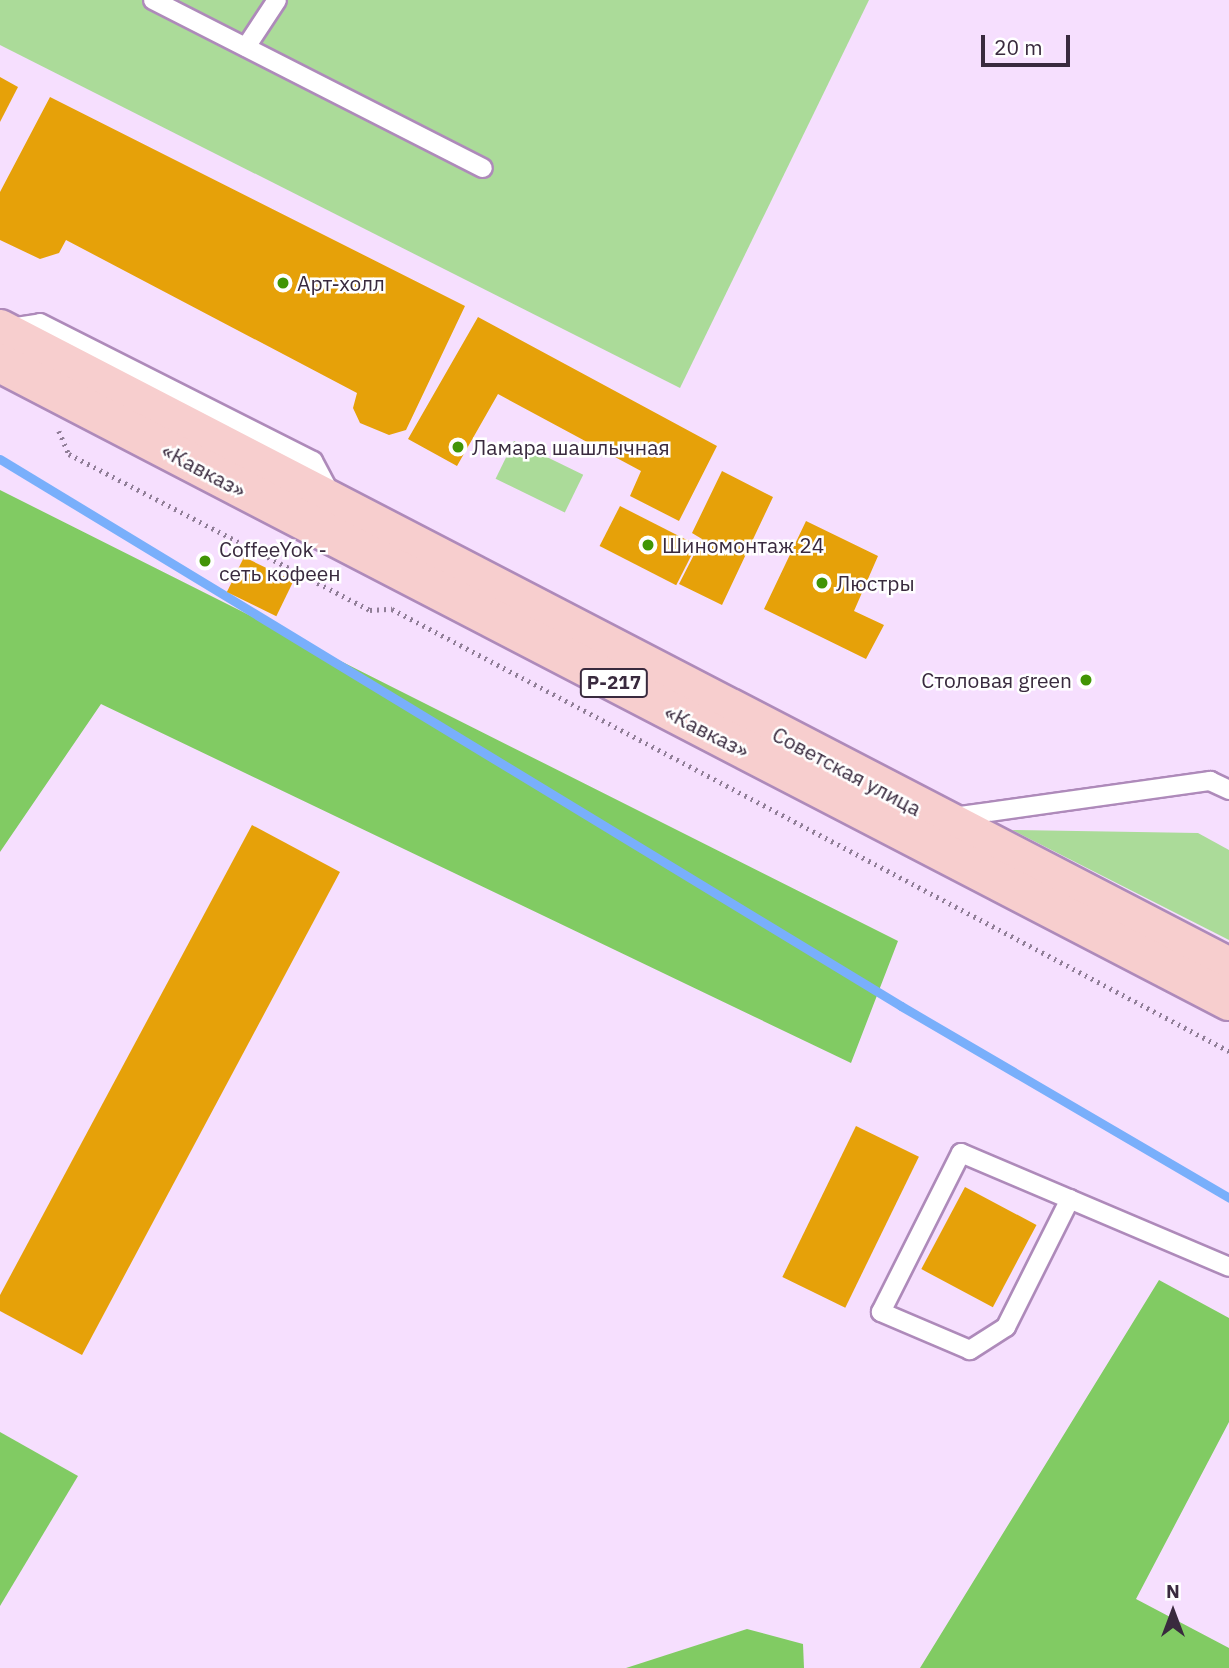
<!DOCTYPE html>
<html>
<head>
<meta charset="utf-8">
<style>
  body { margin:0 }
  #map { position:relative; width:1229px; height:1668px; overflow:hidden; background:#f6dffe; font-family:"IBM Plex Sans",sans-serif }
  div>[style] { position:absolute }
  .green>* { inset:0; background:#abdb99; transform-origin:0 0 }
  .forest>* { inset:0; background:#81cb63 }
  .stream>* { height:9px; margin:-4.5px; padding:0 4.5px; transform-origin:4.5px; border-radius:4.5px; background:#79affb }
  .building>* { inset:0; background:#e6a109; transform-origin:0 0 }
  .path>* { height:4.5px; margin-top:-2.25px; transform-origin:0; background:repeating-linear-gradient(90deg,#907e97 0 2px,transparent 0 7px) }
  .roads { filter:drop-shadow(2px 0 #ae8aba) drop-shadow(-2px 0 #ae8aba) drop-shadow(0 2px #ae8aba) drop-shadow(0 -2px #ae8aba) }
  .service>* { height:18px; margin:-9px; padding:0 9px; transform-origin:9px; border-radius:9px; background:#fff }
  .trunk>* { height:38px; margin:-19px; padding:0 19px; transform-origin:19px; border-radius:19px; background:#f7cece }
  .dots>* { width:19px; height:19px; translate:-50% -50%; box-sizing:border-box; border:4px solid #fff; border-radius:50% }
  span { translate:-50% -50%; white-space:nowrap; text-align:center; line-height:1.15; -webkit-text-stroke:5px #fff; paint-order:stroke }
  .shield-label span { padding:2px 5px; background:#fff; border:2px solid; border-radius:5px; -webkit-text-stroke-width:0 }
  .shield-label { font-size:19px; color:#392a3e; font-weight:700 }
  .poi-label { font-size:21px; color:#392a3e }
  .left { translate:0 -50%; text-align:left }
  .right { translate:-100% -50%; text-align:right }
  .street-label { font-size:21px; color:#392a3e }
  .north { position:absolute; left:1138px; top:1577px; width:70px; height:70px; -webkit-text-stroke:5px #fff; paint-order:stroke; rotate:0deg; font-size:19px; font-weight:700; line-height:28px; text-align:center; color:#392a3e }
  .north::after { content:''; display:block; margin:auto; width:24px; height:32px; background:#392a3e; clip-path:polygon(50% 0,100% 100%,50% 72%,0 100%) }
  .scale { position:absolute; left:981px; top:35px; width:89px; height:32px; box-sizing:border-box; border:4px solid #392a3e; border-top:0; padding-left:9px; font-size:21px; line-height:24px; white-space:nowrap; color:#392a3e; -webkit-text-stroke:5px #fff; paint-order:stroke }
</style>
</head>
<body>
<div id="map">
  <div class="green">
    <i style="clip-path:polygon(0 0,869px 0,680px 388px,0 45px)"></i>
    <i style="left:514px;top:441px;width:77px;height:42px;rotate:26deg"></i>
    <i style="clip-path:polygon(1012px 830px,1198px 833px,1229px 850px,1229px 940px)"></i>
  </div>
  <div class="forest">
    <i style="clip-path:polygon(0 490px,898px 941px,851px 1063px,101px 704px,0 852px)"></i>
    <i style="clip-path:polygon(1159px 1280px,1229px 1318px,1229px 1422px,1136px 1599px,1229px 1648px,1229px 1668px,920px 1668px)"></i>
    <i style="clip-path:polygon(0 1432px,78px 1476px,0 1606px)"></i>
    <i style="clip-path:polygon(747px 1629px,803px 1644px,804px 1668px,626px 1668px)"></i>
  </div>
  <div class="stream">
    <i style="left:0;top:459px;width:1054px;rotate:31.26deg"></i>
    <i style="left:901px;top:1006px;width:380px;rotate:30.3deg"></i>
  </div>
  <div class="building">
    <i style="clip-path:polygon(0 77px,18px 87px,0 122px)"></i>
    <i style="clip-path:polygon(50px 97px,465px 306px,406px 430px,389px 435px,360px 423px,353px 408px,357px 393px,66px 240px,59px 253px,40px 259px,0 240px,0 192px)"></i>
    <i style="clip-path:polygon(478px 317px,717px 446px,679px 521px,630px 496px,641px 471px,498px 394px,457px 466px,408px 439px)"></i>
    <i style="clip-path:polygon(722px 471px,773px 497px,722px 605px,679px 584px,702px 539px,692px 533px)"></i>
    <i style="left:620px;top:506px;width:86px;height:45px;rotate:27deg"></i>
    <i style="clip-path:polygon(806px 521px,878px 556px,854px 611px,884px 625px,866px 659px,764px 609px)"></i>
    <i style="left:244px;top:557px;width:55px;height:39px;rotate:26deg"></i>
    <i style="clip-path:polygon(252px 825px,340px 872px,82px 1355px,0 1311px,0 1295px)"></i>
    <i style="left:856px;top:1126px;width:70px;height:168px;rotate:26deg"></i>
    <i style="left:965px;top:1187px;width:81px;height:93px;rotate:28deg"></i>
  </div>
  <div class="path">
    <i style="left:59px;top:431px;width:25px;rotate:67deg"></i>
    <i style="left:69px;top:454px;width:339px;rotate:27.4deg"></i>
    <i style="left:370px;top:610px;width:22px;rotate:-3deg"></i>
    <i style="left:392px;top:609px;width:947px;rotate:27.84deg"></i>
  </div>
  <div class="roads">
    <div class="service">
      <i style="left:153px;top:0;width:370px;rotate:27deg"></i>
      <i style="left:246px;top:47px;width:56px;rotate:-56.6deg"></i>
      <i style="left:10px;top:328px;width:30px;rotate:-9deg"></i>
      <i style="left:40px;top:323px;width:306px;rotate:26.8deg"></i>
      <i style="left:313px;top:461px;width:38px;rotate:62deg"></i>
      <i style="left:953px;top:817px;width:260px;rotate:-8deg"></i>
      <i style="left:1210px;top:781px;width:21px;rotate:25deg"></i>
      <i style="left:1070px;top:1199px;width:143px;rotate:116.6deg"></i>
      <i style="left:1006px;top:1327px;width:43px;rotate:147.4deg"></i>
      <i style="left:970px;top:1350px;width:97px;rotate:-156.9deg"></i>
      <i style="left:881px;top:1312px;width:178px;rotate:-63.3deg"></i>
      <i style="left:961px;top:1153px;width:291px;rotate:23deg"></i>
    </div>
    <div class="trunk">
      <i style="left:0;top:329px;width:1385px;rotate:27.43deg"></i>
      <i style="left:0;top:363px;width:1385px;rotate:27.43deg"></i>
    </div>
  </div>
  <div class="dots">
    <i style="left:283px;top:283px;background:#419505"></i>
    <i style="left:458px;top:447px;background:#419505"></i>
    <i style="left:648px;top:545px;background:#419505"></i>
    <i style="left:205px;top:561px;background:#419505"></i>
    <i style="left:822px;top:583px;background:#419505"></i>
    <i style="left:1086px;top:680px;background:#419505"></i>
  </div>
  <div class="shield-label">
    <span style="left:614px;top:683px">Р-217</span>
  </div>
  <div class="poi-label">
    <span class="left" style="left:297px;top:283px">Арт-холл</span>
    <span class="left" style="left:472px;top:447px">Ламара шашлычная</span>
    <span class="left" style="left:662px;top:545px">Шиномонтаж 24</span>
    <span class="left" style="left:219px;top:561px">CoffeeYok -<br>сеть кофеен</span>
    <span class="left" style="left:836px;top:583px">Люстры</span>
    <span class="right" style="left:1072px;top:680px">Столовая green</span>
  </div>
  <div class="street-label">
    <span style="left:204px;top:470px;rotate:28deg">«Кавказ»</span>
    <span style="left:707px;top:731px;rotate:27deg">«Кавказ»</span>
    <span style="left:847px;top:771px;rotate:28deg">Советская улица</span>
  </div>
  <div class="north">N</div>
  <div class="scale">20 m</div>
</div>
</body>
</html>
